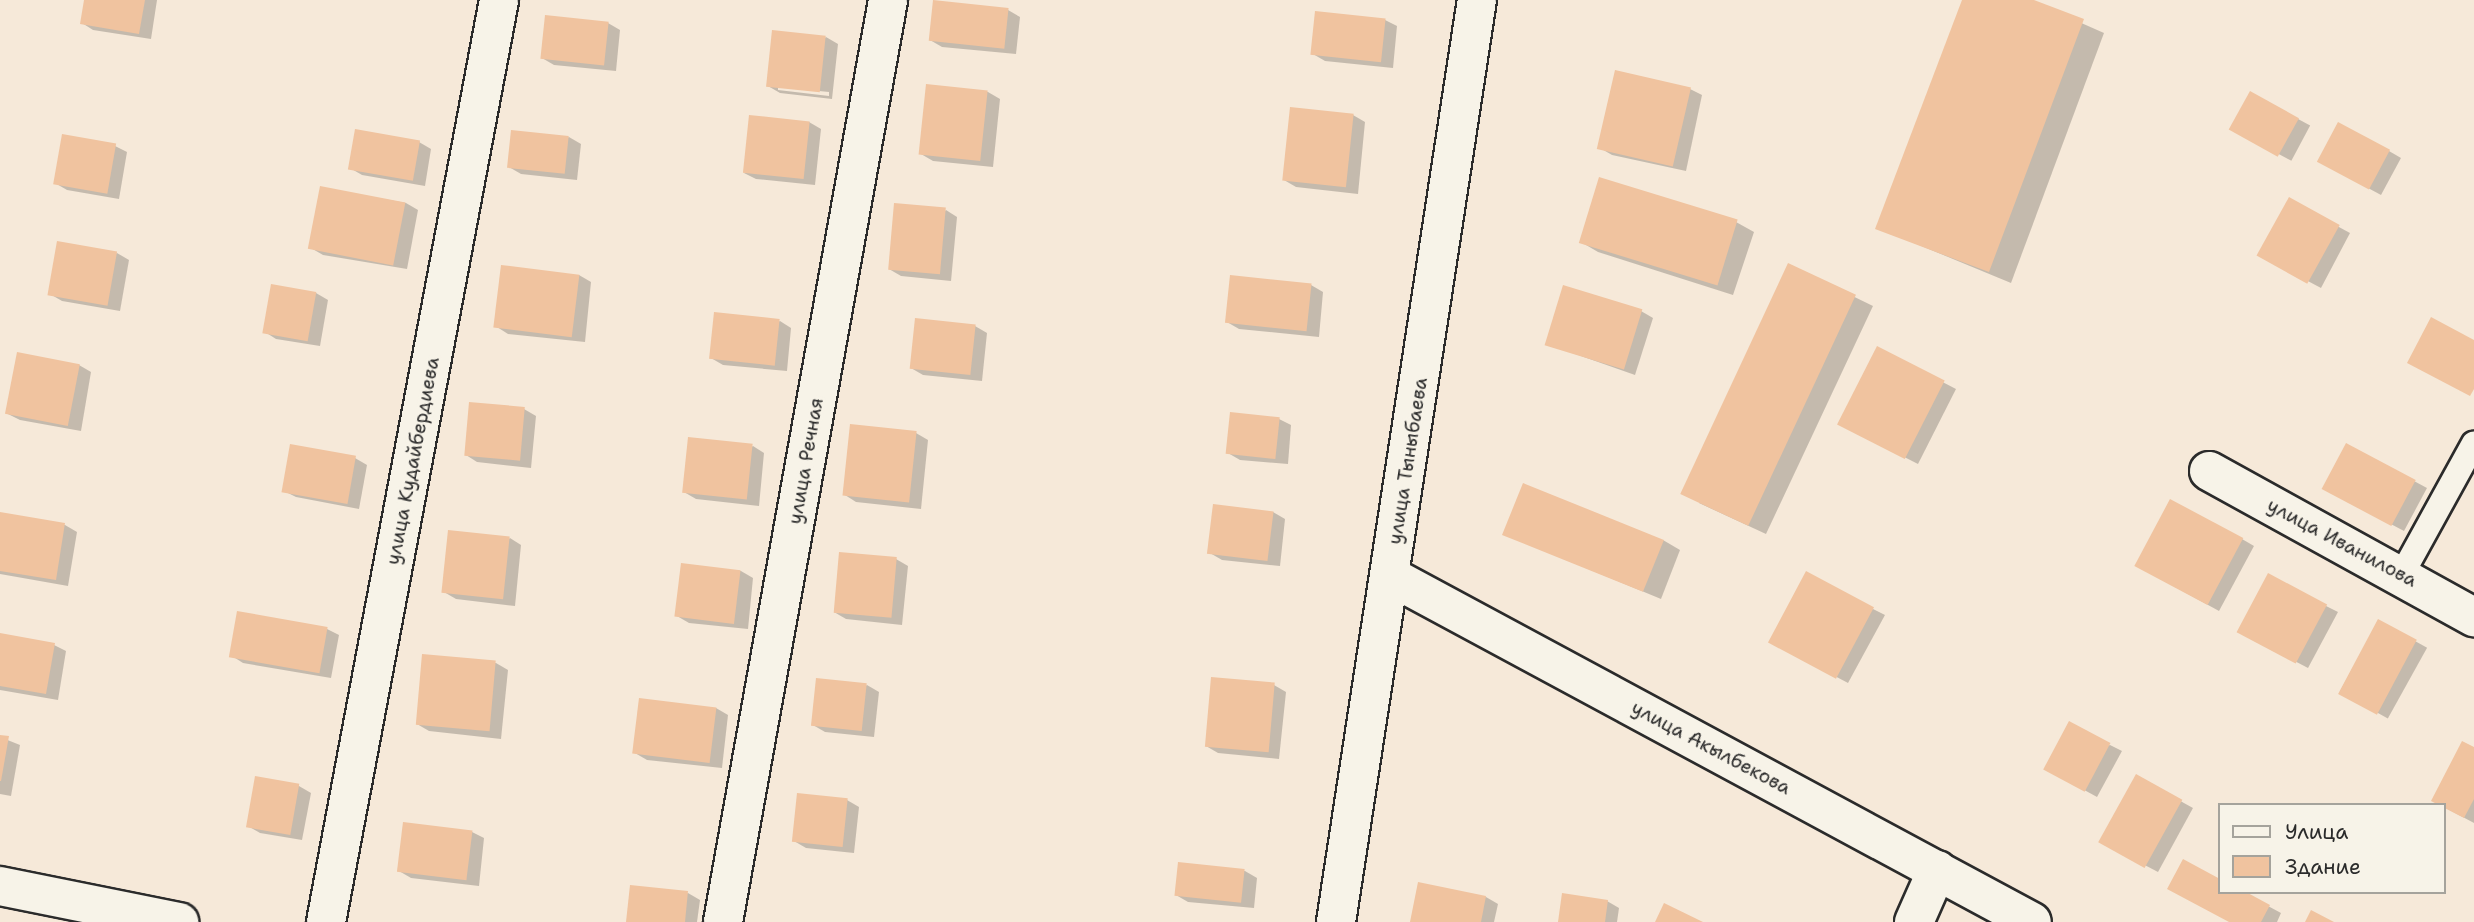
<!DOCTYPE html>
<html>
<head>
<meta charset="utf-8">
<style>
  body { margin:0 }
  #map { position:relative; width:2474px; height:922px; overflow:hidden; background:#f6e9d9; font-family:"Shantell Sans",sans-serif }
  div>[style] { position:absolute }
  .shadow>* { inset:0; background:#0003; transform-origin:0 0 }
  .building>* { inset:0; background:#f0c39f; transform-origin:0 0 }
  .roads { filter:drop-shadow(2px 0 #2b2b2b) drop-shadow(-2px 0 #2b2b2b) drop-shadow(0 2px #2b2b2b) drop-shadow(0 -2px #2b2b2b) }
  .service>* { height:24px; margin:-12px; padding:0 12px; transform-origin:12px; border-radius:12px; background:#f7f3e8 }
  .minor>* { height:38px; margin:-19px; padding:0 19px; transform-origin:19px; border-radius:19px; background:#f7f3e8 }
  .tertiary>* { height:38px; margin:-19px; padding:0 19px; transform-origin:19px; border-radius:19px; background:#f7f3e8 }
  span { translate:-50% -50%; white-space:nowrap; text-align:center; line-height:1.15; -webkit-text-stroke:6px #f7f3e8; paint-order:stroke }
  .street-label { font-size:19px; color:#2b2b2b }
  .legend { position:absolute; left:2218px; top:803px; width:228px; height:91px; box-sizing:border-box; background:#f7f3e8; border:2px solid #a5a39c; margin:0; padding:9px 12px; list-style:none; font-size:21px; color:#2b2b2b }
  .legend li { display:flex; align-items:center; gap:14px; height:35px }
  .legend b { width:35px; border:2px solid #a5a39c }
</style>
</head>
<body>
<div id="map">
  <div class="shadow">
    <i style="clip-path:polygon(86px 0,157px 0,151px 39px,93px 30px,82px 23px)"></i>
    <i style="clip-path:polygon(1964px 0,2029px 0,2104px 33px,2011px 283px,1878px 228px)"></i>
    <i style="clip-path:polygon(1008px 10px,1020px 17px,1016px 54px,942px 47px,930px 40px)"></i>
    <i style="clip-path:polygon(1385px 20px,1397px 26px,1393px 68px,1325px 61px,1313px 54px)"></i>
    <i style="clip-path:polygon(608px 23px,620px 30px,616px 71px,554px 65px,542px 58px)"></i>
    <i style="clip-path:polygon(evenodd,826px 37px,838px 44px,832px 99px,780px 93px,768px 86px,826px 37px,778px 87px,829px 92px,829px 96px,778px 90px,778px 87px)"></i>
    <i style="clip-path:polygon(928px 86px,988px 92px,1000px 99px,993px 167px,933px 161px,921px 154px)"></i>
    <i style="clip-path:polygon(1690px 89px,1702px 95px,1686px 171px,1612px 155px,1600px 148px)"></i>
    <i style="left:2251px;top:94px;width:67px;height:40px;rotate:28deg"></i>
    <i style="clip-path:polygon(1353px 115px,1365px 122px,1358px 194px,1296px 187px,1284px 180px)"></i>
    <i style="clip-path:polygon(809px 122px,821px 129px,815px 185px,756px 179px,744px 173px)"></i>
    <i style="clip-path:polygon(569px 137px,581px 144px,577px 180px,521px 174px,509px 167px)"></i>
    <i style="clip-path:polygon(419px 142px,431px 149px,425px 186px,362px 175px,350px 168px)"></i>
    <i style="clip-path:polygon(115px 146px,127px 152px,119px 199px,67px 190px,55px 183px)"></i>
    <i style="clip-path:polygon(2389px 151px,2401px 158px,2381px 195px,2331px 168px)"></i>
    <i style="clip-path:polygon(322px 188px,406px 203px,418px 210px,407px 269px,323px 255px,311px 248px)"></i>
    <i style="clip-path:polygon(2289px 200px,2350px 233px,2321px 288px,2272px 262px)"></i>
    <i style="clip-path:polygon(946px 210px,957px 217px,951px 281px,901px 276px,889px 269px)"></i>
    <i style="clip-path:polygon(1736px 222px,1754px 232px,1733px 295px,1598px 252px,1581px 242px)"></i>
    <i style="clip-path:polygon(117px 253px,129px 260px,120px 311px,62px 301px,50px 294px)"></i>
    <i style="clip-path:polygon(1789px 265px,1873px 306px,1766px 534px,1699px 503px)"></i>
    <i style="clip-path:polygon(579px 275px,591px 282px,585px 342px,508px 334px,497px 327px)"></i>
    <i style="clip-path:polygon(1311px 285px,1323px 292px,1319px 337px,1239px 329px,1227px 322px)"></i>
    <i style="clip-path:polygon(316px 293px,328px 300px,320px 346px,276px 339px,265px 332px)"></i>
    <i style="clip-path:polygon(1641px 311px,1653px 318px,1635px 375px,1547px 344px)"></i>
    <i style="clip-path:polygon(780px 321px,791px 328px,787px 371px,723px 365px,711px 358px)"></i>
    <i style="clip-path:polygon(975px 326px,987px 333px,982px 381px,923px 375px,911px 368px)"></i>
    <i style="clip-path:polygon(1877px 348px,1956px 389px,1918px 464px,1851px 430px)"></i>
    <i style="clip-path:polygon(79px 365px,91px 372px,81px 431px,20px 420px,8px 414px)"></i>
    <i style="clip-path:polygon(524px 409px,536px 416px,531px 468px,477px 462px,466px 455px)"></i>
    <i style="clip-path:polygon(1279px 419px,1291px 425px,1288px 464px,1240px 460px,1228px 453px)"></i>
    <i style="clip-path:polygon(916px 433px,928px 440px,921px 509px,856px 502px,845px 495px)"></i>
    <i style="clip-path:polygon(2347px 445px,2427px 488px,2404px 531px,2336px 495px)"></i>
    <i style="clip-path:polygon(753px 446px,764px 453px,759px 506px,696px 499px,684px 492px)"></i>
    <i style="clip-path:polygon(355px 458px,367px 465px,359px 509px,296px 497px,284px 491px)"></i>
    <i style="clip-path:polygon(1273px 512px,1285px 519px,1280px 566px,1222px 560px,1210px 553px)"></i>
    <i style="clip-path:polygon(0 514px,65px 525px,77px 532px,68px 586px,0 574px)"></i>
    <i style="clip-path:polygon(1504px 534px,1663px 540px,1680px 550px,1661px 599px)"></i>
    <i style="clip-path:polygon(510px 538px,521px 545px,515px 606px,456px 599px,444px 592px)"></i>
    <i style="clip-path:polygon(2242px 539px,2254px 546px,2219px 611px,2148px 572px)"></i>
    <i style="clip-path:polygon(896px 559px,908px 566px,902px 625px,846px 619px,834px 612px)"></i>
    <i style="clip-path:polygon(683px 565px,741px 571px,753px 578px,748px 629px,689px 623px,677px 616px)"></i>
    <i style="clip-path:polygon(2326px 606px,2338px 612px,2308px 668px,2250px 638px)"></i>
    <i style="clip-path:polygon(1873px 609px,1885px 615px,1848px 683px,1782px 648px)"></i>
    <i style="left:2379px;top:621px;width:55px;height:81px;rotate:29deg"></i>
    <i style="clip-path:polygon(327px 629px,339px 635px,331px 678px,243px 663px,232px 656px)"></i>
    <i style="clip-path:polygon(0 635px,54px 645px,66px 651px,58px 700px,0 690px)"></i>
    <i style="clip-path:polygon(424px 656px,496px 663px,508px 670px,501px 739px,429px 731px,417px 724px)"></i>
    <i style="clip-path:polygon(867px 685px,879px 692px,874px 737px,825px 732px,813px 725px)"></i>
    <i style="clip-path:polygon(1274px 685px,1286px 692px,1279px 759px,1218px 753px,1206px 746px)"></i>
    <i style="clip-path:polygon(716px 708px,728px 715px,722px 768px,647px 760px,635px 753px)"></i>
    <i style="clip-path:polygon(0 737px,20px 745px,11px 796px,0 794px)"></i>
    <i style="clip-path:polygon(2110px 745px,2122px 751px,2097px 797px,2046px 769px)"></i>
    <i style="clip-path:polygon(2474px 749px,2474px 823px,2444px 807px)"></i>
    <i style="clip-path:polygon(2137px 777px,2193px 808px,2158px 872px,2114px 849px)"></i>
    <i style="clip-path:polygon(257px 778px,299px 786px,311px 793px,302px 840px,260px 833px,248px 826px)"></i>
    <i style="clip-path:polygon(847px 800px,859px 807px,854px 853px,806px 848px,794px 841px)"></i>
    <i style="clip-path:polygon(472px 832px,484px 838px,479px 886px,411px 878px,399px 871px)"></i>
    <i style="clip-path:polygon(2184px 861px,2220px 881px,2220px 892px,2242px 892px,2281px 913px,2277px 922px,2231px 922px)"></i>
    <i style="clip-path:polygon(1180px 864px,1245px 871px,1257px 878px,1254px 908px,1188px 902px,1176px 895px)"></i>
    <i style="clip-path:polygon(688px 893px,700px 900px,697px 922px,628px 922px)"></i>
    <i style="clip-path:polygon(1486px 897px,1498px 904px,1494px 922px,1412px 922px)"></i>
    <i style="clip-path:polygon(1607px 901px,1619px 908px,1617px 922px,1560px 922px)"></i>
  </div>
  <div class="building">
    <i style="clip-path:polygon(84px 0,145px 0,139px 34px,80px 24px)"></i>
    <i style="left:933px;top:0;width:76px;height:41px;rotate:6deg"></i>
    <i style="clip-path:polygon(1962px 0,2034px 0,2084px 19px,1989px 272px,1875px 229px)"></i>
    <i style="left:1315px;top:11px;width:71px;height:44px;rotate:6deg"></i>
    <i style="left:545px;top:15px;width:64px;height:44px;rotate:6deg"></i>
    <i style="left:772px;top:30px;width:54px;height:57px;rotate:6deg"></i>
    <i style="left:1615px;top:70px;width:78px;height:81px;rotate:13deg"></i>
    <i style="left:926px;top:84px;width:62px;height:71px;rotate:6deg"></i>
    <i style="left:2250px;top:91px;width:56px;height:44px;rotate:29deg"></i>
    <i style="left:1290px;top:107px;width:64px;height:74px;rotate:6deg"></i>
    <i style="left:749px;top:115px;width:61px;height:58px;rotate:6deg"></i>
    <i style="left:2338px;top:122px;width:59px;height:45px;rotate:28deg"></i>
    <i style="left:355px;top:129px;width:66px;height:41px;rotate:10deg"></i>
    <i style="left:511px;top:130px;width:58px;height:38px;rotate:6deg"></i>
    <i style="left:62px;top:134px;width:55px;height:51px;rotate:10deg"></i>
    <i style="left:1599px;top:177px;width:145px;height:69px;rotate:17deg"></i>
    <i style="left:320px;top:186px;width:87px;height:64px;rotate:11deg"></i>
    <i style="left:2289px;top:197px;width:58px;height:67px;rotate:29deg"></i>
    <i style="left:894px;top:203px;width:52px;height:67px;rotate:5deg"></i>
    <i style="left:57px;top:241px;width:61px;height:55px;rotate:10deg"></i>
    <i style="left:1788px;top:263px;width:75px;height:255px;rotate:25deg"></i>
    <i style="left:501px;top:265px;width:79px;height:63px;rotate:7deg"></i>
    <i style="left:1230px;top:275px;width:82px;height:48px;rotate:6deg"></i>
    <i style="left:271px;top:284px;width:46px;height:50px;rotate:10deg"></i>
    <i style="left:1563px;top:285px;width:83px;height:63px;rotate:17deg"></i>
    <i style="left:714px;top:312px;width:66px;height:47px;rotate:6deg"></i>
    <i style="clip-path:polygon(2431px 317px,2474px 340px,2474px 389px,2470px 396px,2407px 363px)"></i>
    <i style="left:915px;top:318px;width:61px;height:51px;rotate:6deg"></i>
    <i style="left:1877px;top:346px;width:76px;height:88px;rotate:27deg"></i>
    <i style="left:17px;top:352px;width:64px;height:63px;rotate:11deg"></i>
    <i style="left:469px;top:402px;width:56px;height:54px;rotate:5deg"></i>
    <i style="left:1230px;top:412px;width:50px;height:42px;rotate:6deg"></i>
    <i style="left:850px;top:424px;width:67px;height:72px;rotate:6deg"></i>
    <i style="left:688px;top:437px;width:65px;height:56px;rotate:6deg"></i>
    <i style="left:2346px;top:443px;width:79px;height:52px;rotate:28deg"></i>
    <i style="left:290px;top:444px;width:67px;height:49px;rotate:10deg"></i>
    <i style="left:1523px;top:483px;width:152px;height:56px;rotate:22deg"></i>
    <i style="left:2170px;top:499px;width:83px;height:76px;rotate:28deg"></i>
    <i style="left:1213px;top:504px;width:61px;height:50px;rotate:7deg"></i>
    <i style="clip-path:polygon(0 512px,65px 523px,56px 580px,0 571px)"></i>
    <i style="left:448px;top:530px;width:62px;height:63px;rotate:6deg"></i>
    <i style="left:839px;top:552px;width:58px;height:61px;rotate:5deg"></i>
    <i style="left:681px;top:563px;width:60px;height:54px;rotate:7deg"></i>
    <i style="left:1806px;top:571px;width:77px;height:81px;rotate:28deg"></i>
    <i style="left:2268px;top:573px;width:67px;height:67px;rotate:28deg"></i>
    <i style="left:237px;top:611px;width:92px;height:47px;rotate:10deg"></i>
    <i style="left:2378px;top:619px;width:44px;height:85px;rotate:28deg"></i>
    <i style="clip-path:polygon(0 633px,55px 643px,46px 694px,0 686px)"></i>
    <i style="left:422px;top:654px;width:74px;height:71px;rotate:5deg"></i>
    <i style="left:1211px;top:677px;width:64px;height:70px;rotate:5deg"></i>
    <i style="left:816px;top:678px;width:51px;height:48px;rotate:6deg"></i>
    <i style="left:639px;top:698px;width:78px;height:56px;rotate:7deg"></i>
    <i style="left:2069px;top:721px;width:47px;height:55px;rotate:28deg"></i>
    <i style="clip-path:polygon(0 735px,9px 736px,1px 781px,0 781px)"></i>
    <i style="clip-path:polygon(2462px 741px,2474px 747px,2474px 799px,2464px 818px,2431px 801px)"></i>
    <i style="left:2136px;top:774px;width:53px;height:78px;rotate:29deg"></i>
    <i style="left:255px;top:776px;width:45px;height:52px;rotate:10deg"></i>
    <i style="left:797px;top:793px;width:51px;height:49px;rotate:6deg"></i>
    <i style="left:403px;top:822px;width:70px;height:50px;rotate:7deg"></i>
    <i style="clip-path:polygon(2183px 859px,2220px 879px,2220px 892px,2246px 892px,2270px 905px,2261px 922px,2229px 922px,2167px 889px)"></i>
    <i style="left:1178px;top:862px;width:67px;height:34px;rotate:6deg"></i>
    <i style="clip-path:polygon(1418px 882px,1486px 896px,1481px 922px,1410px 922px)"></i>
    <i style="clip-path:polygon(630px 885px,688px 891px,685px 922px,626px 922px)"></i>
    <i style="clip-path:polygon(1562px 893px,1608px 900px,1605px 922px,1558px 922px)"></i>
    <i style="clip-path:polygon(1664px 903px,1703px 922px,1655px 922px)"></i>
    <i style="clip-path:polygon(2311px 910px,2334px 922px,2305px 922px)"></i>
  </div>
  <div class="roads">
    <div class="service">
      <i style="left:2402px;top:574px;width:149px;rotate:-61.2deg"></i>
    </div>
    <div class="minor">
      <i style="left:2209px;top:471px;width:303px;rotate:28.9deg"></i>
      <i style="left:0;top:886px;width:183px;rotate:11.4deg"></i>
      <i style="left:326px;top:922px;width:938px;rotate:-79.37deg"></i>
      <i style="left:723px;top:922px;width:937px;rotate:-79.85deg"></i>
      <i style="left:1914px;top:922px;width:57px;rotate:-66.1deg"></i>
    </div>
    <div class="tertiary">
      <i style="left:1390px;top:576px;width:729px;rotate:28.32deg"></i>
      <i style="left:1336px;top:922px;width:933px;rotate:-81.31deg"></i>
    </div>
  </div>
  <div class="street-label">
    <span style="left:413px;top:461px;rotate:-79deg">улица Кудайбердиева</span>
    <span style="left:806px;top:461px;rotate:-80deg">улица Речная</span>
    <span style="left:1408px;top:461px;rotate:-81deg">улица Тыныбаева</span>
    <span style="left:2342px;top:543px;rotate:28deg">улица Иванилова</span>
    <span style="left:1711px;top:748px;rotate:28deg">улица Акылбекова</span>
  </div>
  <ul class="legend">
  <li><b style="height:9px;background:#f7f3e8"></b>Улица</li>
  <li><b style="height:19px;background:#f0c39f"></b>Здание</li>
  </ul>
</div>
</body>
</html>
